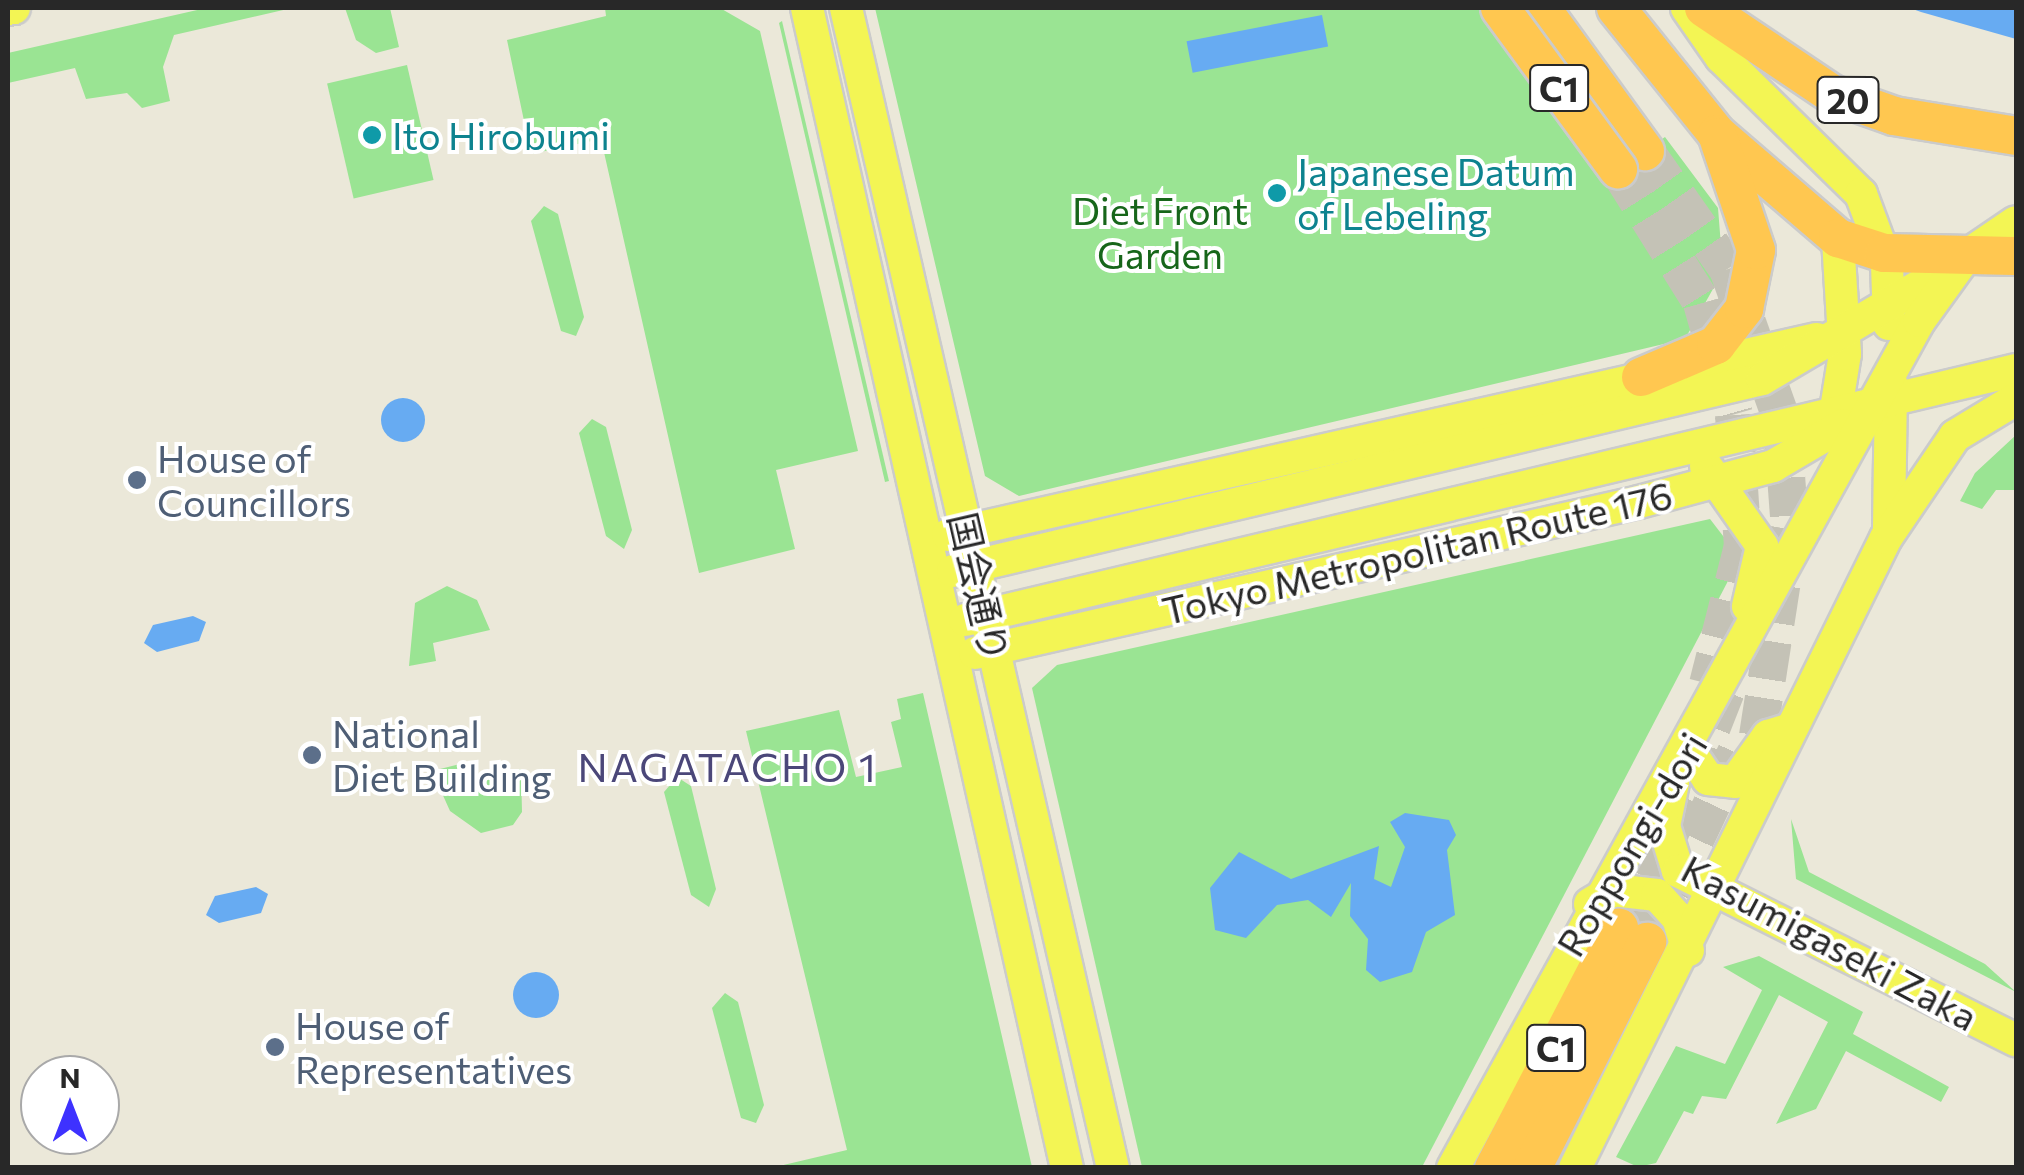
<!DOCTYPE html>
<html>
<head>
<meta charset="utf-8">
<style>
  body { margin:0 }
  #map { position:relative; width:2024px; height:1175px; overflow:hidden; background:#ebe8d9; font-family:Commissioner,"Noto Sans JP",sans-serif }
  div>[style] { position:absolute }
  .green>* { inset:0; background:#9ae493; transform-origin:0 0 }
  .water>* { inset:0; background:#67abf2; transform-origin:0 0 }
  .round { border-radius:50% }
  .highway-tunnel>* { height:38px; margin-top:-19px; transform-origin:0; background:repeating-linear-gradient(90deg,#c4c2b6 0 38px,transparent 0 57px) }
  .roads { filter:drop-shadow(2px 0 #cbcbcb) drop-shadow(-2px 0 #cbcbcb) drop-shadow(0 2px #cbcbcb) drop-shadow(0 -2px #cbcbcb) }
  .major>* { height:32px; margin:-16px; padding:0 16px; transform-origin:16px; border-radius:16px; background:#f3f554 }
  .highway>* { height:38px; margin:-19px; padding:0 19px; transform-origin:19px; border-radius:19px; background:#ffc750 }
  .bridges { filter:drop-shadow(2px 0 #cbcbcb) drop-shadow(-2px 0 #cbcbcb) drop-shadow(0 2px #cbcbcb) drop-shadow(0 -2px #cbcbcb) }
  .highway-bridge>* { height:38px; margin:-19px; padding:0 19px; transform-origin:19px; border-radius:19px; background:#ffc750 }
  .dots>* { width:28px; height:28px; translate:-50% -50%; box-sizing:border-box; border:5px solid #fff; border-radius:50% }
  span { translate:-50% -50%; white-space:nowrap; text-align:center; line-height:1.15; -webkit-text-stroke:8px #fff; paint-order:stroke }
  .shield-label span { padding:2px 8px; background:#fff; border:2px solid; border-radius:8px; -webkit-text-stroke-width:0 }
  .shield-label { font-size:35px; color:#282828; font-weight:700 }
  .culture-label { font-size:38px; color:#0d838f }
  .left { translate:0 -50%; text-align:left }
  .park-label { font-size:38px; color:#17661a }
  .service-label { font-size:38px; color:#4e5e75 }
  .street-label { font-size:38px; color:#282828 }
  .neighbourhood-label { font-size:40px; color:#4b4779; letter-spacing:2.5px }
  .frame { position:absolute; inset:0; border:10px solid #282828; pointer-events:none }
  .north { position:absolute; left:20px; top:1055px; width:100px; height:100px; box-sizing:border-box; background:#fff; border:2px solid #a9a9a9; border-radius:50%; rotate:0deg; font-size:28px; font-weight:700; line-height:40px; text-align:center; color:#282828 }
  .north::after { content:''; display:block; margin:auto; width:35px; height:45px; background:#3e32ff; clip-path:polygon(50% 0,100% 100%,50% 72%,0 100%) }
</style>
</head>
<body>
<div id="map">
  <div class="green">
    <i style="clip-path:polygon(206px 8px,292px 8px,174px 35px,163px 67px,170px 101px,142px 108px,127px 93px,86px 99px,75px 68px,8px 83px,8px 53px)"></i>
    <i style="clip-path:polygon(345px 8px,390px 8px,399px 47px,376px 53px,356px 40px)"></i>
    <i style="clip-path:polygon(605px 8px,720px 8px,760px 31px,858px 451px,776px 470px,795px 549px,699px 573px,601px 139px,531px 154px,507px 40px,606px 16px)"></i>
    <i style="clip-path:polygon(875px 8px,1479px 8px,1605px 178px,1665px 137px,1718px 208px,1723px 271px,1685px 339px,1019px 496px,985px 476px)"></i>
    <i style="clip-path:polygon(782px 21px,889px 481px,885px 482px,779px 23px)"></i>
    <i style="left:407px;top:65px;width:118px;height:82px;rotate:77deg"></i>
    <i style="clip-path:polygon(544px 206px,558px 214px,584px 317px,576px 336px,561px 331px,531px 221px)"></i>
    <i style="clip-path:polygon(592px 419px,606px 427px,632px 530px,624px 549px,606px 536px,579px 433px)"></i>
    <i style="clip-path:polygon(2016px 435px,2016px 490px,1996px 490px,1982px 509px,1960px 501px,1975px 473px)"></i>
    <i style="clip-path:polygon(1710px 519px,1740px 558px,1422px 1167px,1142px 1167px,1032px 688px,1057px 665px)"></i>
    <i style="clip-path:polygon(447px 586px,477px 600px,490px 630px,433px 643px,436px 661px,409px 666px,415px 603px)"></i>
    <i style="clip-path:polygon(923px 693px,1032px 1167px,775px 1167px,847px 1150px,746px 731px,839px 710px,856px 777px,902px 767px,891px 722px,901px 719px,897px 699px)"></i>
    <i style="clip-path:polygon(460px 764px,466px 782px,521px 769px,522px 812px,513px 825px,481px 833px,450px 811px,432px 771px)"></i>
    <i style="clip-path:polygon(677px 777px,691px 786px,716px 889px,709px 907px,691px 895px,664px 792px)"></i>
    <i style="clip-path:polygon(1791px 819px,1809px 872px,1985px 964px,2016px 992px,1796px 879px)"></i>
    <i style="clip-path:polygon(1759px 956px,1863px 1012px,1853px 1034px,1949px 1087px,1941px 1102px,1846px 1051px,1816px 1109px,1776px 1124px,1828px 1022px,1779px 995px,1726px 1099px,1702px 1096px,1693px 1114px,1684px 1111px,1656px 1163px,1638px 1167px,1616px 1157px,1676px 1046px,1725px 1064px,1762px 990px,1723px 967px)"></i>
    <i style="clip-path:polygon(725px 993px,738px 1002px,764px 1105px,756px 1123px,741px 1118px,712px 1008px)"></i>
  </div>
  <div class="water">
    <i style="clip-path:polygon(1910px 8px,2016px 8px,2016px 39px,1921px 12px)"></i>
    <i style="left:1322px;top:15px;width:32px;height:138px;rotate:79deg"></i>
    <i class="round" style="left:381px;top:398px;width:44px;height:44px"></i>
    <i style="clip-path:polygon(193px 616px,206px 622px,199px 641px,157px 652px,144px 643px,153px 625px)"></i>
    <i style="clip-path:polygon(1405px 813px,1449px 820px,1456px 835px,1447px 850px,1455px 915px,1426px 932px,1412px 972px,1380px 982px,1366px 970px,1368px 939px,1350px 916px,1351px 883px,1331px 917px,1308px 900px,1277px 905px,1246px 938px,1215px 930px,1210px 888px,1239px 852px,1291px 879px,1379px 846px,1374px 879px,1391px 887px,1405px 847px,1390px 822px)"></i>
    <i style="clip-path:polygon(256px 887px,268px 894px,261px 913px,219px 923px,206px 915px,215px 896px)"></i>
    <i class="round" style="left:513px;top:972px;width:46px;height:46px"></i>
  </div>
  <div class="highway-tunnel">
    <i style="left:1645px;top:151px;width:144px;rotate:54.9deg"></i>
    <i style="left:1728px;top:269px;width:161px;rotate:70.4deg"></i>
    <i style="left:1782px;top:421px;width:108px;rotate:85.8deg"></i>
    <i style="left:1790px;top:529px;width:242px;rotate:98.8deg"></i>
    <i style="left:1618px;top:169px;width:158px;rotate:57.9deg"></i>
    <i style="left:1702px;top:303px;width:116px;rotate:74.1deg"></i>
    <i style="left:1734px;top:415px;width:131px;rotate:86.1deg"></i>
    <i style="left:1743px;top:546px;width:142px;rotate:104.2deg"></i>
    <i style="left:1619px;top:928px;width:108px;rotate:-61.8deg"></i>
    <i style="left:1670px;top:833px;width:163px;rotate:-68.5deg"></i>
    <i style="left:1647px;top:942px;width:213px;rotate:-64.8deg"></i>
  </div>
  <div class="roads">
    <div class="major">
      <i style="left:807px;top:8px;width:1189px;rotate:77.37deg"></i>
      <i style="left:846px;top:8px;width:1190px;rotate:77.04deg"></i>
      <i style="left:1687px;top:8px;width:60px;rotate:55.2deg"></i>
      <i style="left:1721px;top:57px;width:196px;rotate:44.4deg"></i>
      <i style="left:1861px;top:194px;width:75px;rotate:69.6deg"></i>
      <i style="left:1887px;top:264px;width:60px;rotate:88.1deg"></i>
      <i style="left:8px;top:9px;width:6px;rotate:-9deg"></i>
      <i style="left:1832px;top:434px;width:81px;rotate:-80.8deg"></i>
      <i style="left:1845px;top:354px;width:116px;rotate:-93.5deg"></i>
      <i style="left:1706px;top:466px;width:98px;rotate:55deg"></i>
      <i style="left:1762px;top:546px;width:62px;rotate:103.1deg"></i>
      <i style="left:1889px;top:529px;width:146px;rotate:-89.2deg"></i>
      <i style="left:948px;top:535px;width:891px;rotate:-12.71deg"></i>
      <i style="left:953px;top:571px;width:831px;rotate:-13.35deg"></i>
      <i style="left:1762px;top:379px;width:214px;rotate:-30.6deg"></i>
      <i style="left:965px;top:620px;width:1080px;rotate:-13.38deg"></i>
      <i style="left:975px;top:653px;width:681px;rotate:-12.81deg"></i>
      <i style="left:1639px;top:502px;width:139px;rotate:-15deg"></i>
      <i style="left:1773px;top:466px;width:81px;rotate:-30.4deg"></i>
      <i style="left:1688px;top:749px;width:36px;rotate:56deg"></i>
      <i style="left:1708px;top:779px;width:27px;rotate:6deg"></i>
      <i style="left:1735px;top:782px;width:57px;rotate:-54.3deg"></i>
      <i style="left:1768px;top:736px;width:21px;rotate:-17deg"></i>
      <i style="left:1673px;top:783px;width:44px;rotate:101.8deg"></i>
      <i style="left:1664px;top:826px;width:47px;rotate:72.7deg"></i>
      <i style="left:1678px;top:871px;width:378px;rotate:26.6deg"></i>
      <i style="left:1590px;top:904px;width:27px;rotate:-31deg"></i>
      <i style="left:1613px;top:890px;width:44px;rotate:6.5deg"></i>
      <i style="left:1657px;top:895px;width:31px;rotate:48deg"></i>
      <i style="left:1678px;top:918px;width:34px;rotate:73deg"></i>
      <i style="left:1453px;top:1168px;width:967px;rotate:-61.18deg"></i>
      <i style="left:1919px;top:321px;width:80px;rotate:-54.1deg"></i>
      <i style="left:1966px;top:256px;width:60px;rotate:-34.2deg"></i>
      <i style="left:1575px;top:1168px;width:703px;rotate:-63.73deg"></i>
      <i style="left:1886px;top:538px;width:123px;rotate:-55.9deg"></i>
      <i style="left:1955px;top:436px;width:71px;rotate:-31.2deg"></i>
    </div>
    <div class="highway">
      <i style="left:1541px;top:8px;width:177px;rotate:54deg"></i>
      <i style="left:1616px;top:8px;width:161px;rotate:51.3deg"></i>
      <i style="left:1717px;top:134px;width:160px;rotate:40.7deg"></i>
      <i style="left:1838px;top:238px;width:48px;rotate:18.1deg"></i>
      <i style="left:1884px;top:253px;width:132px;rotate:1.3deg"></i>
      <i style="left:1704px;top:8px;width:154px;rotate:33.9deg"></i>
      <i style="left:1832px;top:94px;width:66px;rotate:19.5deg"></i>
      <i style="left:1894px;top:116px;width:124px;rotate:9.3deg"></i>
      <i style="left:1641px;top:377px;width:82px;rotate:-23.1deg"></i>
      <i style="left:1716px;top:345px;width:46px;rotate:-52.1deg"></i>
      <i style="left:1744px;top:309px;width:60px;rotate:-78.5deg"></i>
      <i style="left:1756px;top:250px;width:119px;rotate:-108.6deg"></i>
      <i style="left:1494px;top:1168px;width:271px;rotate:-62.5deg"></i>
      <i style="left:1532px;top:1168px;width:254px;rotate:-63deg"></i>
    </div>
  </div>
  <div class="bridges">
    <div class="highway-bridge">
      <i style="left:1500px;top:8px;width:200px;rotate:53.8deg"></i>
    </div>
  </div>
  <div class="dots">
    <i style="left:372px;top:135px;background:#0f9aa8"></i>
    <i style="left:1277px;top:193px;background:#0f9aa8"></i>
    <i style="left:137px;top:480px;background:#5c6f8a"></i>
    <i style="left:312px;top:755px;background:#5c6f8a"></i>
    <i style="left:275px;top:1047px;background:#5c6f8a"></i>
  </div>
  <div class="shield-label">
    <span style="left:1559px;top:88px">C1</span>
    <span style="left:1848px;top:100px">20</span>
    <span style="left:1556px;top:1048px">C1</span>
  </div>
  <div class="culture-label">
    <span class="left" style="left:392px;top:135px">Ito Hirobumi</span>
    <span class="left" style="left:1297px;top:193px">Japanese Datum<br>of Lebeling</span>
  </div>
  <div class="park-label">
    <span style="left:1160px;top:232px">Diet Front<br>Garden</span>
  </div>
  <div class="service-label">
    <span class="left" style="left:157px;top:480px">House of<br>Councillors</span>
    <span class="left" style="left:332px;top:755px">National<br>Diet Building</span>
    <span class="left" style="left:295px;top:1047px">House of<br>Representatives</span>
  </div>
  <div class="street-label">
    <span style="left:1417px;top:552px;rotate:-13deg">Tokyo Metropolitan Route 176</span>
    <span style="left:980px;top:587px;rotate:77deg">国会通り</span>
    <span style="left:1631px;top:844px;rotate:-59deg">Roppongi-dori</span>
    <span style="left:1830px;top:942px;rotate:28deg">Kasumigaseki Zaka</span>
  </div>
  <div class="neighbourhood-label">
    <span style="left:728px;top:766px">NAGATACHO 1</span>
  </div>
  <div class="frame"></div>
  <div class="north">N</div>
</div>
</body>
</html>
